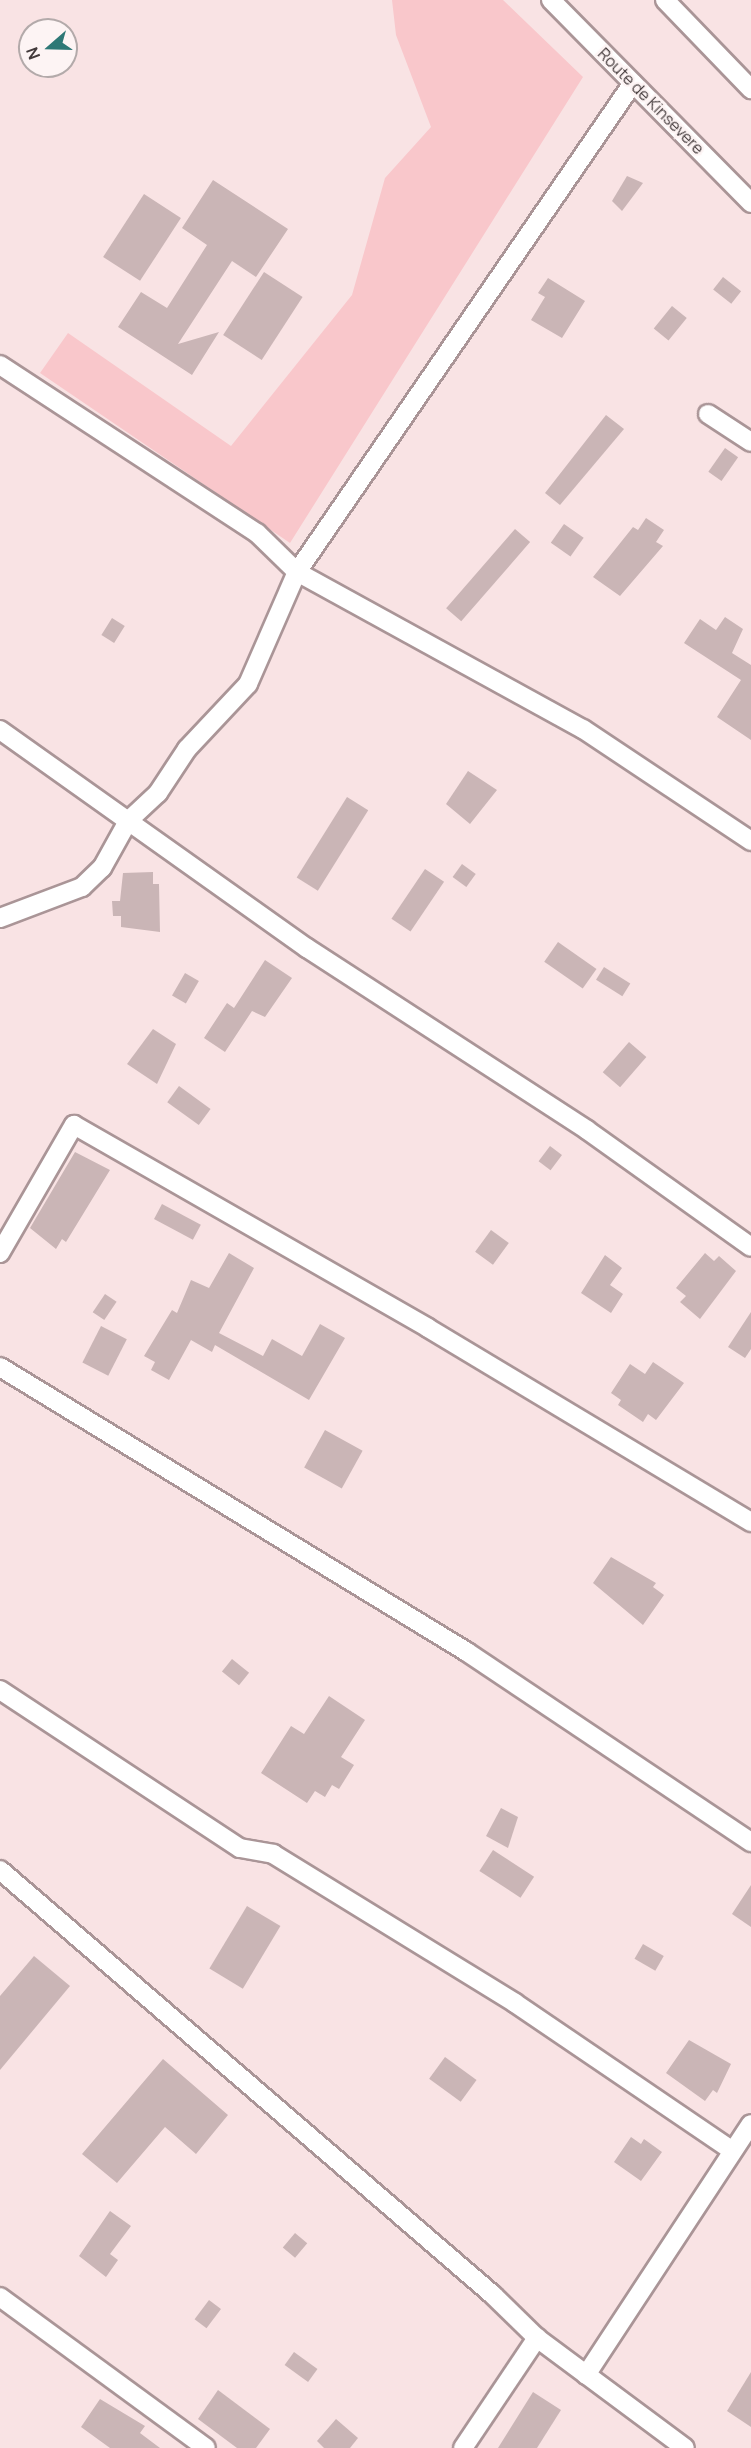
<!DOCTYPE html>
<html>
<head>
<meta charset="utf-8">
<style>
  body { margin:0 }
  #map { position:relative; width:751px; height:2448px; overflow:hidden; background:#f9e3e4; font-family:Manrope,sans-serif }
  div>[style] { position:absolute }
  .green>* { inset:0; background:#f9c7cb }
  .building>* { inset:0; background:#cab5b6; transform-origin:0 0 }
  .roads { filter:drop-shadow(2px 0 #aa9597) drop-shadow(-2px 0 #aa9597) drop-shadow(0 2px #aa9597) drop-shadow(0 -2px #aa9597) }
  .street>* { height:18px; margin:-9px; padding:0 9px; transform-origin:9px; border-radius:9px; background:#fff }
  span { translate:-50% -50%; white-space:nowrap; text-align:center; line-height:1.15; -webkit-text-stroke:5px #fdf4f4; paint-order:stroke }
  .street-label { font-size:16px; color:#433a3b }
  .north { position:absolute; left:18px; top:18px; width:60px; height:60px; box-sizing:border-box; background:#fdf4f4; border:2px solid #b3aaaa; border-radius:50%; rotate:250deg; font-size:16px; font-weight:700; line-height:24px; text-align:center; color:#433a3b }
  .north::after { content:''; display:block; margin:auto; width:21px; height:27px; background:#2e7876; clip-path:polygon(50% 0,100% 100%,50% 72%,0 100%) }
</style>
</head>
<body>
<div id="map">
  <div class="green">
    <i style="clip-path:polygon(392px 0,503px 0,583px 77px,290px 543px,40px 373px,68px 333px,231px 446px,352px 295px,385px 178px,431px 127px,396px 35px)"></i>
  </div>
  <div class="building">
    <i style="clip-path:polygon(627px 176px,643px 183px,622px 211px,612px 201px)"></i>
    <i style="clip-path:polygon(213px 180px,288px 229px,256px 277px,232px 261px,178px 344px,219px 332px,192px 375px,118px 327px,141px 292px,167px 308px,207px 245px,182px 228px)"></i>
    <i style="left:144px;top:194px;width:44px;height:75px;rotate:33deg"></i>
    <i style="left:264px;top:272px;width:46px;height:75px;rotate:33deg"></i>
    <i style="left:723px;top:277px;width:23px;height:16px;rotate:38deg"></i>
    <i style="clip-path:polygon(548px 278px,585px 301px,562px 338px,531px 320px,545px 297px,538px 293px)"></i>
    <i style="left:672px;top:306px;width:19px;height:29px;rotate:39deg"></i>
    <i style="clip-path:polygon(606px 415px,624px 429px,560px 505px,545px 493px)"></i>
    <i style="left:725px;top:448px;width:16px;height:29px;rotate:35deg"></i>
    <i style="clip-path:polygon(646px 518px,664px 530px,656px 542px,663px 546px,620px 596px,593px 577px,633px 527px,638px 530px)"></i>
    <i style="left:564px;top:524px;width:24px;height:23px;rotate:35deg"></i>
    <i style="left:515px;top:529px;width:20px;height:105px;rotate:41deg"></i>
    <i style="clip-path:polygon(725px 617px,743px 629px,732px 653px,751px 665px,751px 740px,717px 717px,741px 680px,684px 643px,700px 619px,716px 630px)"></i>
    <i style="left:112px;top:618px;width:15px;height:20px;rotate:32deg"></i>
    <i style="clip-path:polygon(468px 771px,497px 790px,470px 824px,446px 804px)"></i>
    <i style="left:347px;top:797px;width:25px;height:95px;rotate:32deg"></i>
    <i style="left:462px;top:864px;width:17px;height:16px;rotate:36deg"></i>
    <i style="left:425px;top:869px;width:23px;height:60px;rotate:34deg"></i>
    <i style="clip-path:polygon(153px 872px,153px 884px,159px 884px,160px 932px,121px 927px,121px 916px,113px 916px,112px 901px,120px 901px,123px 873px)"></i>
    <i style="left:558px;top:942px;width:47px;height:24px;rotate:35deg"></i>
    <i style="clip-path:polygon(265px 960px,292px 978px,265px 1017px,252px 1011px,225px 1052px,204px 1038px,227px 1003px,234px 1008px)"></i>
    <i style="left:604px;top:967px;width:31px;height:15px;rotate:32deg"></i>
    <i style="left:185px;top:973px;width:16px;height:26px;rotate:30deg"></i>
    <i style="clip-path:polygon(153px 1029px,176px 1044px,157px 1084px,127px 1064px)"></i>
    <i style="left:629px;top:1042px;width:23px;height:40px;rotate:41deg"></i>
    <i style="left:179px;top:1086px;width:39px;height:20px;rotate:36deg"></i>
    <i style="left:550px;top:1146px;width:15px;height:19px;rotate:37deg"></i>
    <i style="clip-path:polygon(75px 1152px,110px 1170px,66px 1242px,62px 1239px,56px 1249px,30px 1228px)"></i>
    <i style="left:162px;top:1204px;width:44px;height:17px;rotate:28deg"></i>
    <i style="left:491px;top:1230px;width:22px;height:27px;rotate:36deg"></i>
    <i style="clip-path:polygon(229px 1253px,254px 1268px,219px 1333px,263px 1356px,272px 1339px,302px 1356px,320px 1324px,345px 1338px,309px 1400px,215px 1345px,212px 1352px,191px 1340px,169px 1380px,151px 1370px,155px 1362px,144px 1356px,172px 1310px,177px 1313px,191px 1280px,209px 1288px)"></i>
    <i style="clip-path:polygon(705px 1253px,714px 1261px,719px 1256px,736px 1271px,700px 1319px,680px 1302px,686px 1296px,676px 1288px)"></i>
    <i style="clip-path:polygon(605px 1255px,622px 1268px,610px 1285px,623px 1294px,611px 1313px,581px 1293px)"></i>
    <i style="left:105px;top:1294px;width:14px;height:22px;rotate:34deg"></i>
    <i style="clip-path:polygon(751px 1312px,751px 1349px,745px 1358px,728px 1347px)"></i>
    <i style="left:101px;top:1326px;width:29px;height:41px;rotate:27deg"></i>
    <i style="clip-path:polygon(653px 1362px,684px 1383px,656px 1420px,648px 1414px,643px 1422px,618px 1405px,621px 1400px,611px 1393px,630px 1364px,645px 1374px)"></i>
    <i style="left:325px;top:1430px;width:43px;height:43px;rotate:29deg"></i>
    <i style="clip-path:polygon(611px 1557px,656px 1583px,653px 1587px,664px 1595px,643px 1625px,593px 1583px)"></i>
    <i style="left:232px;top:1659px;width:22px;height:16px;rotate:39deg"></i>
    <i style="clip-path:polygon(329px 1696px,365px 1720px,341px 1757px,354px 1765px,339px 1789px,332px 1785px,325px 1797px,315px 1791px,307px 1803px,261px 1773px,291px 1726px,304px 1734px)"></i>
    <i style="clip-path:polygon(501px 1808px,518px 1817px,508px 1848px,486px 1836px)"></i>
    <i style="left:493px;top:1850px;width:49px;height:25px;rotate:33deg"></i>
    <i style="clip-path:polygon(751px 1885px,751px 1927px,732px 1914px)"></i>
    <i style="left:247px;top:1906px;width:39px;height:73px;rotate:31deg"></i>
    <i style="left:643px;top:1944px;width:24px;height:17px;rotate:30deg"></i>
    <i style="clip-path:polygon(34px 1956px,70px 1986px,0 2070px,0 1996px)"></i>
    <i style="clip-path:polygon(689px 2040px,731px 2064px,717px 2093px,713px 2090px,705px 2101px,666px 2073px)"></i>
    <i style="left:445px;top:2057px;width:39px;height:27px;rotate:36deg"></i>
    <i style="clip-path:polygon(163px 2059px,228px 2115px,196px 2154px,165px 2127px,117px 2183px,82px 2154px)"></i>
    <i style="clip-path:polygon(631px 2137px,641px 2144px,644px 2139px,662px 2152px,641px 2181px,614px 2162px)"></i>
    <i style="clip-path:polygon(110px 2211px,131px 2226px,110px 2254px,118px 2260px,106px 2277px,79px 2256px)"></i>
    <i style="left:295px;top:2233px;width:16px;height:19px;rotate:40deg"></i>
    <i style="left:209px;top:2300px;width:15px;height:24px;rotate:37deg"></i>
    <i style="left:294px;top:2352px;width:29px;height:16px;rotate:36deg"></i>
    <i style="clip-path:polygon(751px 2372px,751px 2427px,727px 2411px)"></i>
    <i style="clip-path:polygon(218px 2390px,270px 2429px,256px 2448px,237px 2448px,198px 2419px)"></i>
    <i style="clip-path:polygon(533px 2392px,561px 2410px,537px 2448px,498px 2448px)"></i>
    <i style="clip-path:polygon(100px 2399px,145px 2426px,140px 2433px,160px 2448px,110px 2448px,81px 2427px)"></i>
    <i style="clip-path:polygon(336px 2419px,358px 2438px,350px 2448px,324px 2448px,317px 2441px)"></i>
  </div>
  <div class="roads">
    <div class="street">
      <i style="left:551px;top:0;width:285px;rotate:45.4deg"></i>
      <i style="left:665px;top:0;width:124px;rotate:46deg"></i>
      <i style="left:0;top:365px;width:307px;rotate:33.2deg"></i>
      <i style="left:257px;top:533px;width:56px;rotate:44.3deg"></i>
      <i style="left:297px;top:572px;width:326px;rotate:28.8deg"></i>
      <i style="left:583px;top:729px;width:202px;rotate:33.7deg"></i>
      <i style="left:708px;top:414px;width:51px;rotate:33.1deg"></i>
      <i style="left:0;top:730px;width:377px;rotate:35.4deg"></i>
      <i style="left:307px;top:948px;width:334px;rotate:33deg"></i>
      <i style="left:587px;top:1130px;width:201px;rotate:35.5deg"></i>
      <i style="left:0;top:918px;width:88px;rotate:-20.7deg"></i>
      <i style="left:82px;top:887px;width:28px;rotate:-44deg"></i>
      <i style="left:102px;top:868px;width:54px;rotate:-61deg"></i>
      <i style="left:128px;top:821px;width:41px;rotate:-43deg"></i>
      <i style="left:158px;top:793px;width:53px;rotate:-56.6deg"></i>
      <i style="left:187px;top:749px;width:89px;rotate:-46.8deg"></i>
      <i style="left:248px;top:684px;width:122px;rotate:-66.4deg"></i>
      <i style="left:297px;top:572px;width:593px;rotate:-55.51deg"></i>
      <i style="left:0;top:1253px;width:148px;rotate:-60deg"></i>
      <i style="left:74px;top:1125px;width:408px;rotate:29.8deg"></i>
      <i style="left:428px;top:1328px;width:377px;rotate:31deg"></i>
      <i style="left:0;top:1367px;width:547px;rotate:31.39deg"></i>
      <i style="left:467px;top:1652px;width:342px;rotate:33.8deg"></i>
      <i style="left:0;top:1690px;width:287px;rotate:33.4deg"></i>
      <i style="left:240px;top:1848px;width:34px;rotate:10deg"></i>
      <i style="left:273px;top:1854px;width:284px;rotate:31.6deg"></i>
      <i style="left:515px;top:2003px;width:263px;rotate:34.2deg"></i>
      <i style="left:0;top:1870px;width:651px;rotate:40.76deg"></i>
      <i style="left:493px;top:2295px;width:62px;rotate:44.3deg"></i>
      <i style="left:537px;top:2338px;width:184px;rotate:36.6deg"></i>
      <i style="left:0;top:2297px;width:255px;rotate:36.2deg"></i>
      <i style="left:586px;top:2375px;width:300px;rotate:-56.7deg"></i>
      <i style="left:463px;top:2448px;width:133px;rotate:-56.1deg"></i>
    </div>
  </div>
  <div class="street-label">
    <span style="left:651px;top:101px;rotate:45deg">Route de Kinsevere</span>
  </div>
  <div class="north">N</div>
</div>
</body>
</html>
